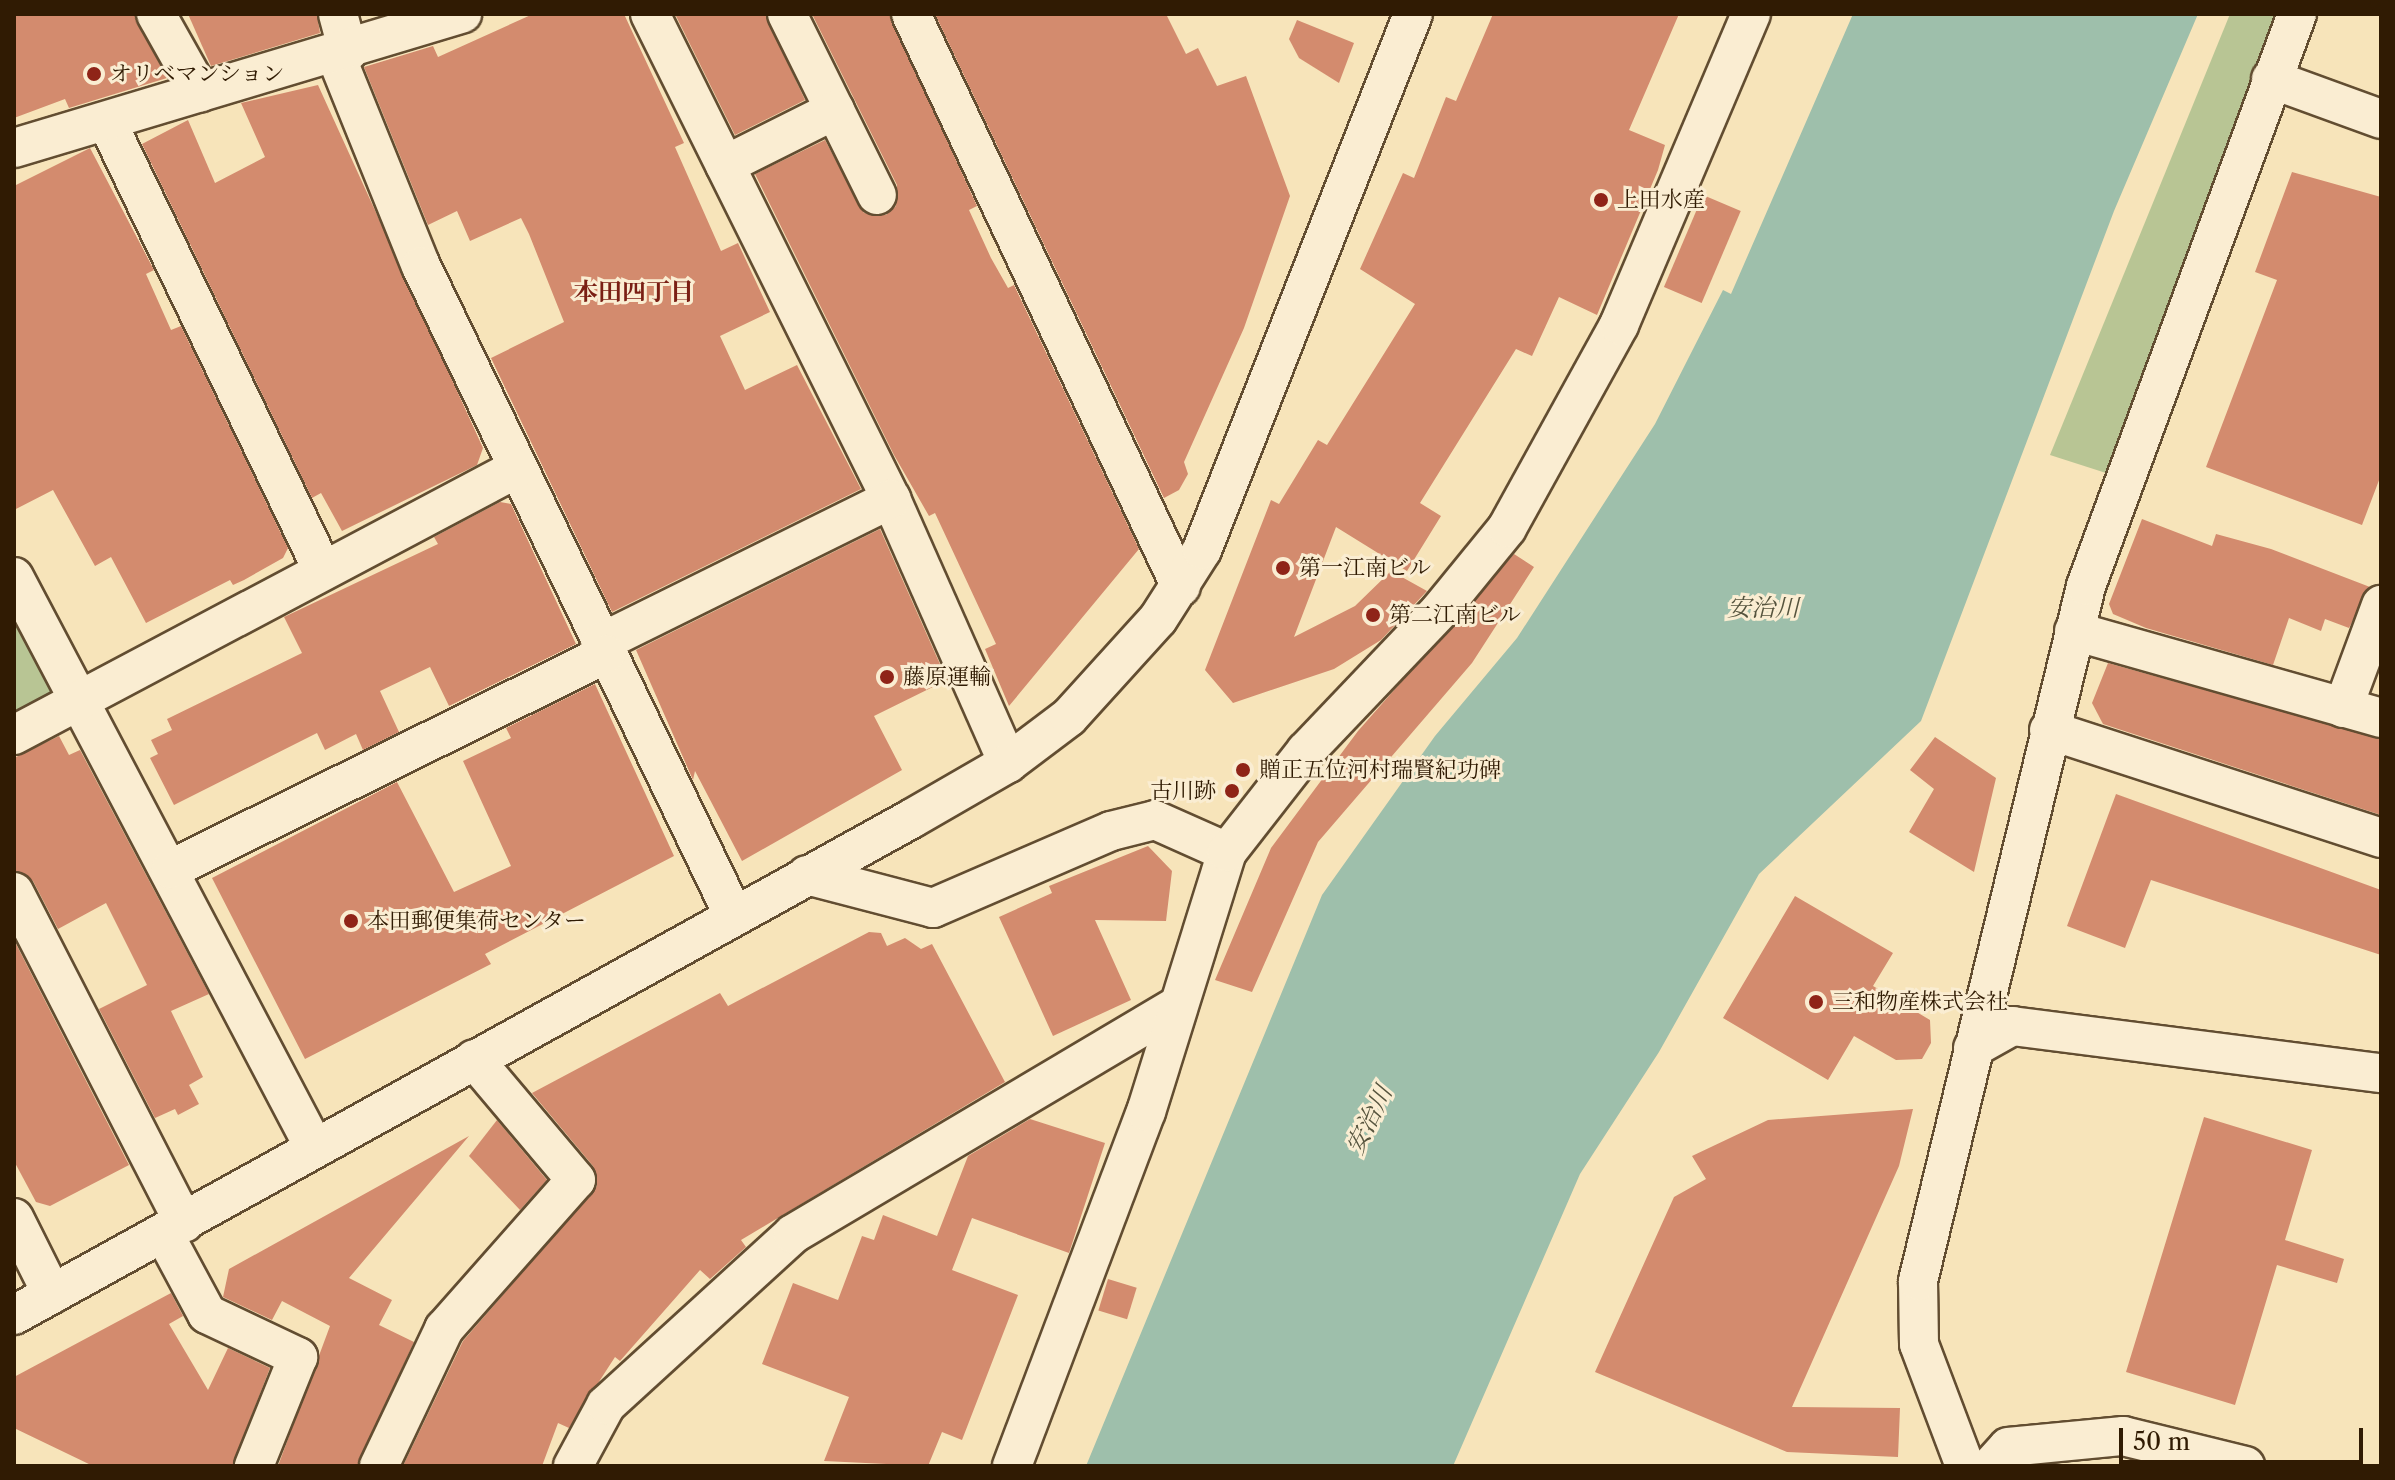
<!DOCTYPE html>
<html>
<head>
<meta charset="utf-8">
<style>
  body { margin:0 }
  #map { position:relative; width:2395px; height:1480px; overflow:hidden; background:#f7e4ba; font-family:"Libre Caslon Text","Noto Serif JP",serif }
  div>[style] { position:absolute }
  .green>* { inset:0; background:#b8c594 }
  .water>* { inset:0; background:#9ebfab }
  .building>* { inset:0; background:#d38b6e; transform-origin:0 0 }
  .roads { filter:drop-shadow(2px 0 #624d31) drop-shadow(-2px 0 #624d31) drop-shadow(0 2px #624d31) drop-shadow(0 -2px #624d31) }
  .minor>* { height:38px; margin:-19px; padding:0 19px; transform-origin:19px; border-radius:19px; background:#faedd2 }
  .dots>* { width:22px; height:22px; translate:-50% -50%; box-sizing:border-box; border:4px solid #faedd2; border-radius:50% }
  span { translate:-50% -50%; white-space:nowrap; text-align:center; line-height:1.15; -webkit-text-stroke:6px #faedd2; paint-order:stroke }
  .poi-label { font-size:22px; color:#301b03 }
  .left { translate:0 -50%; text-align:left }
  .right { translate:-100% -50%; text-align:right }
  .neighbourhood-label { font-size:24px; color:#7a1f14; font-weight:700 }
  .water-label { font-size:24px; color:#56543e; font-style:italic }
  .frame { position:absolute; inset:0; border:16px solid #301b03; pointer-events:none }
  .scale { position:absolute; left:2119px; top:1428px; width:244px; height:36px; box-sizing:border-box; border:4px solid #301b03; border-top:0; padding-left:10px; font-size:24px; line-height:28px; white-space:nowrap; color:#301b03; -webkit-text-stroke:6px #faedd2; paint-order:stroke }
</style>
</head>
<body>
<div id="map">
  <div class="green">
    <i style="clip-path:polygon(2230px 14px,2279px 14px,2106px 473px,2050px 455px)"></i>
    <i style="clip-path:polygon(14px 606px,59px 681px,54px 702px,14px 723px)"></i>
  </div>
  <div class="water">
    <i style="clip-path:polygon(1853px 14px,2198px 14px,2114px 211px,1921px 721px,1759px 874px,1659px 1052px,1580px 1174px,1453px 1466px,1086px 1466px,1322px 895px,1435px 736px,1517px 638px,1655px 424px,1723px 290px,1731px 294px)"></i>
  </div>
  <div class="building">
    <i style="clip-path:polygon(14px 14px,134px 14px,167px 78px,69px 108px,65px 99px,14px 118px)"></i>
    <i style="clip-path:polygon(188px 14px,317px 14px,320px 33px,211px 66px)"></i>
    <i style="clip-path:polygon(533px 14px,624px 14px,684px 143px,675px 147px,721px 251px,738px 243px,770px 312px,720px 336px,745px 390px,797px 365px,861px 489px,612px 612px,491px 358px,564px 322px,529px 234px,521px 218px,470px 241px,457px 211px,428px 225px,364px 67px,433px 46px,438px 57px)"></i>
    <i style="clip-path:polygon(675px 14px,765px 14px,805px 100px,735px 135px)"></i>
    <i style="clip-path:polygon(812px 14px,889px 14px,977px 206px,969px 210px,991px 258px,1008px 288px,1014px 285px,1139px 549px,1009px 706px,985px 649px,996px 644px,935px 513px,929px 516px,894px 455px,755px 174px,825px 140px,864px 213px,886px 215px,896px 206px,897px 185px)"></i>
    <i style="clip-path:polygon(935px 14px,1166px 14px,1186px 54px,1198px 48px,1217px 86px,1246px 76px,1290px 196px,1244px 328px,1184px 462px,1188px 474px,1179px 490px,1164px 498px)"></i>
    <i style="clip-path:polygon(1493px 14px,1679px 14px,1629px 130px,1665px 145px,1658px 170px,1597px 315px,1559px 297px,1532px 356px,1516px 349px,1420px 503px,1441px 516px,1407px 571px,1336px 527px,1294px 637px,1355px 606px,1391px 571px,1427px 591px,1381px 640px,1334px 669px,1233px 703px,1205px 670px,1271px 500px,1279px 504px,1318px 440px,1327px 445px,1415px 304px,1360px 269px,1403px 173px,1414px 178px,1446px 97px,1456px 101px)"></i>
    <i style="clip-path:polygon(1297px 20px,1354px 43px,1339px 83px,1299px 58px,1289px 39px)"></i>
    <i style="clip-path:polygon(318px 85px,483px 448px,477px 465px,342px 531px,321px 493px,312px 498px,142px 144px,188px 120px,215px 183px,265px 157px,241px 103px)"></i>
    <i style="clip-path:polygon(90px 148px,154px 270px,146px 274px,171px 330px,181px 326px,288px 548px,283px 558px,244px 580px,233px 585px,230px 580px,146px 623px,111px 557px,95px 566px,53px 490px,14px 510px,14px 186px)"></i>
    <i style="clip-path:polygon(2292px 172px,2381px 197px,2381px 475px,2362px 525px,2206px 467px,2277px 280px,2255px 272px)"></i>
    <i style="left:1703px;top:195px;width:41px;height:100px;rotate:23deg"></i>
    <i style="clip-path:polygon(500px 502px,511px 504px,576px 644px,449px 706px,430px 667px,380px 691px,399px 732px,363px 750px,356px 734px,325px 750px,317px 733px,174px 805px,150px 758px,158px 754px,151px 740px,172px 730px,167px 719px,302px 653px,284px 617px,438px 544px,434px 537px)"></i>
    <i style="clip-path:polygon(2142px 519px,2212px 546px,2216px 534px,2271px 549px,2370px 587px,2349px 628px,2325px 619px,2321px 631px,2289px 618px,2273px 665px,2146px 628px,2113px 614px,2109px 604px)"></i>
    <i style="clip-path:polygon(880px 529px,947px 680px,874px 716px,902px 770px,742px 861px,695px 771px,693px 780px,636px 650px)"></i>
    <i style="clip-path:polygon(1514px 554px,1534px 567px,1472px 663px,1318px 842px,1252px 992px,1215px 980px,1271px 848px,1358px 731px)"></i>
    <i style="clip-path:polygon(2108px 663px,2381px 739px,2381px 815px,2103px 724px,2092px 703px)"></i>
    <i style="clip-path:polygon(595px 684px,674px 856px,485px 954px,491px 964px,305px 1059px,212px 878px,397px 782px,454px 892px,511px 866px,463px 761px,511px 738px,506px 728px)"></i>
    <i style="clip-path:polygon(59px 736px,69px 755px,80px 750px,209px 994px,171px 1011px,203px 1077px,189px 1085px,199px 1104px,178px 1115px,175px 1109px,155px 1118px,99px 1009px,147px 985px,106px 903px,58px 929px,33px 881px,14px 870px,14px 758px)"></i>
    <i style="clip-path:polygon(1935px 737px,1996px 778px,1974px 872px,1909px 832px,1934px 789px,1910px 770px)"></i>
    <i style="clip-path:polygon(2116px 794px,2381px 890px,2381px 955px,2151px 880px,2125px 948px,2067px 926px)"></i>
    <i style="clip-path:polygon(1148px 846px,1172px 871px,1166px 921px,1095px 920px,1131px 1000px,1053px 1036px,999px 917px,1052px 893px,1049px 886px)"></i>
    <i style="clip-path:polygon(1795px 896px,1893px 953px,1873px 986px,1930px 1020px,1931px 1043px,1922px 1059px,1896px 1060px,1854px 1036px,1828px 1080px,1723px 1018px)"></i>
    <i style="clip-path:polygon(869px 932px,881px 933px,887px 946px,905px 938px,921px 949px,932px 944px,1005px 1082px,741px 1240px,746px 1247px,710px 1279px,700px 1270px,620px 1361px,615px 1357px,569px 1428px,558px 1423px,542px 1466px,403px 1466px,463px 1341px,597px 1186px,593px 1166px,532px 1093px,720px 993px,728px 1006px)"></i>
    <i style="clip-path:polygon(14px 940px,129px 1165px,50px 1206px,36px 1202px,14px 1161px)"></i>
    <i style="clip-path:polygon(1913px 1109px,1899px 1166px,1792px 1407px,1900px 1408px,1898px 1457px,1787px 1452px,1595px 1372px,1674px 1197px,1706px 1179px,1692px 1156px,1768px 1120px)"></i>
    <i style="clip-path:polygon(2204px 1117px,2312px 1150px,2285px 1240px,2344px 1259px,2337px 1283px,2277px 1265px,2235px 1405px,2126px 1372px)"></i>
    <i style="clip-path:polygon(1030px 1119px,1105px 1143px,1069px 1253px,972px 1218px,952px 1270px,1018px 1295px,962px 1440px,942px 1432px,928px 1466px,824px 1461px,849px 1397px,762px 1364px,793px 1283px,838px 1300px,862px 1236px,874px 1240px,883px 1215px,937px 1236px,968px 1156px)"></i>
    <i style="clip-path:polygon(497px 1120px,547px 1180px,520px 1210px,469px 1156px)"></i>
    <i style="clip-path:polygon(469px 1136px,349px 1278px,392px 1300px,379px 1325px,414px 1342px,357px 1466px,278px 1466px,330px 1326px,282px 1301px,272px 1320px,223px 1297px,229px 1269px)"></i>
    <i style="left:1108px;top:1279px;width:30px;height:33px;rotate:17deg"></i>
    <i style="clip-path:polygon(171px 1293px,183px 1316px,169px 1324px,208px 1390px,228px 1348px,270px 1368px,232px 1466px,93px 1466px,14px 1428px,14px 1377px)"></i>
  </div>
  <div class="roads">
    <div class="minor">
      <i style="left:156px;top:14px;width:90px;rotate:60.6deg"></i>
      <i style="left:338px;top:14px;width:39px;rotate:75deg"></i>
      <i style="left:650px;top:14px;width:542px;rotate:63.58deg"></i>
      <i style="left:891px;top:499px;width:289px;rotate:66.1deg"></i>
      <i style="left:787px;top:14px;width:202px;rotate:63.6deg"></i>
      <i style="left:911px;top:14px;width:633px;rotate:64.77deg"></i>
      <i style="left:336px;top:56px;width:227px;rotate:68deg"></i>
      <i style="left:421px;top:266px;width:721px;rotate:64.29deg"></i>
      <i style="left:2271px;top:79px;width:117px;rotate:20deg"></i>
      <i style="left:107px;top:122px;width:494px;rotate:64.3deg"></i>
      <i style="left:14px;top:148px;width:468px;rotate:-16.7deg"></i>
      <i style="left:725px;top:165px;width:123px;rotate:-26.6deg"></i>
      <i style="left:14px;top:577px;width:644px;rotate:62.24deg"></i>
      <i style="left:2074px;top:631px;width:319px;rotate:15.8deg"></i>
      <i style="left:600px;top:643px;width:325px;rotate:-26.3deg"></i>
      <i style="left:2343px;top:708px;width:110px;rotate:-69.7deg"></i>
      <i style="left:2049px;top:730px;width:349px;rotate:18deg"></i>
      <i style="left:14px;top:735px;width:568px;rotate:-27.92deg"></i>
      <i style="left:171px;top:869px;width:485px;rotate:-26.3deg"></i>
      <i style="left:807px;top:875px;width:130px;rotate:14.7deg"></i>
      <i style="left:933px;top:908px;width:194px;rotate:-23.4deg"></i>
      <i style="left:1111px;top:831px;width:45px;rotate:-14deg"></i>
      <i style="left:1155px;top:820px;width:79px;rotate:24deg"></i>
      <i style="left:14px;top:892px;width:372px;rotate:62.8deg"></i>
      <i style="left:1973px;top:1048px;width:45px;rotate:-29.4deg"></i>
      <i style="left:2012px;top:1026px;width:372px;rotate:7.3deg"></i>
      <i style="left:14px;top:1218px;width:85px;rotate:63.4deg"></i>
      <i style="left:164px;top:1234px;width:91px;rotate:61.7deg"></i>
      <i style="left:207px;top:1314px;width:101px;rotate:25.3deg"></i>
      <i style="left:298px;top:1357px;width:118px;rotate:112deg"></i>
      <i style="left:14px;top:1315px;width:1025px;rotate:-28.94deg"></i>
      <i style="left:911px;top:819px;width:112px;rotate:-30deg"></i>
      <i style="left:1008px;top:763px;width:76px;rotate:-37deg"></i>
      <i style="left:1069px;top:717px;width:132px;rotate:-47.8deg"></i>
      <i style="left:1158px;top:619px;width:82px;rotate:-57.5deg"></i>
      <i style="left:1202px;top:550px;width:576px;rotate:-68.51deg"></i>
      <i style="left:379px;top:1466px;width:152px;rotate:-64.6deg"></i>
      <i style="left:444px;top:1329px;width:199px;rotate:-48.5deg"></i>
      <i style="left:576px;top:1180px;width:158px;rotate:-130.1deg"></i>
      <i style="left:573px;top:1466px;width:69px;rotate:-61.6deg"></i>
      <i style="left:606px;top:1405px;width:253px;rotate:-42.4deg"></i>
      <i style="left:793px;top:1234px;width:444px;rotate:-30.7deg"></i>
      <i style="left:1012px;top:1466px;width:379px;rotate:-69.3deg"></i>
      <i style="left:1146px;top:1112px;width:272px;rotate:-72.7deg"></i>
      <i style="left:1227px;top:852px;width:128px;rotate:-52deg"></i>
      <i style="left:1306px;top:751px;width:196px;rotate:-46.4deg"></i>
      <i style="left:1441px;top:609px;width:104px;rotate:-50.8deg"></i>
      <i style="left:1507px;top:528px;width:232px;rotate:-61.1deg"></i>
      <i style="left:1619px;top:325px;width:338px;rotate:-67deg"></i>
      <i style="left:1965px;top:1466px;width:130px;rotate:-110.7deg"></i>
      <i style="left:1919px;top:1344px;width:63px;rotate:-90.9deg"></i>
      <i style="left:1918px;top:1281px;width:715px;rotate:-76.41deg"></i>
      <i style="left:2086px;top:586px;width:610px;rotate:-69.75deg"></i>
      <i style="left:1991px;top:1466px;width:25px;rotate:-48deg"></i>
      <i style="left:2008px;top:1447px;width:116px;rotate:-5.5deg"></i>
      <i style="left:2123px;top:1436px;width:126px;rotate:13.8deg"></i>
    </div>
  </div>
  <div class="dots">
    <i style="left:94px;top:74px;background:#8f2418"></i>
    <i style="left:1601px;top:200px;background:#8f2418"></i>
    <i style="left:1283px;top:568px;background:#8f2418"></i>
    <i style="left:1373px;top:615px;background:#8f2418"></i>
    <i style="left:887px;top:677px;background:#8f2418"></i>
    <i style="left:1243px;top:770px;background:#8f2418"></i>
    <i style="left:1232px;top:791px;background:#8f2418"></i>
    <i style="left:351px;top:921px;background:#8f2418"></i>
    <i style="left:1816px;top:1002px;background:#8f2418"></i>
  </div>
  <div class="poi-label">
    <span class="left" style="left:110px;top:74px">オリベマンション</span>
    <span class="left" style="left:1617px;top:200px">上田水産</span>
    <span class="left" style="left:1299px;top:568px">第一江南ビル</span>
    <span class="left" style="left:1389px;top:615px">第二江南ビル</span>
    <span class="left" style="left:903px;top:677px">藤原運輸</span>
    <span class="left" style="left:1259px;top:770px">贈正五位河村瑞賢紀功碑</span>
    <span class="right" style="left:1216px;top:791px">古川跡</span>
    <span class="left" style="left:367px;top:921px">本田郵便集荷センター</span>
    <span class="left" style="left:1832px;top:1002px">三和物産株式会社</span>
  </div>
  <div class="neighbourhood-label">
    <span style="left:634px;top:292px">本田四丁目</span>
  </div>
  <div class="water-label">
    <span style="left:1763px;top:608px">安治川</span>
    <span style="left:1369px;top:1120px;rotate:-64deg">安治川</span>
  </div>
  <div class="frame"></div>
  <div class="scale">50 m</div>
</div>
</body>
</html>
